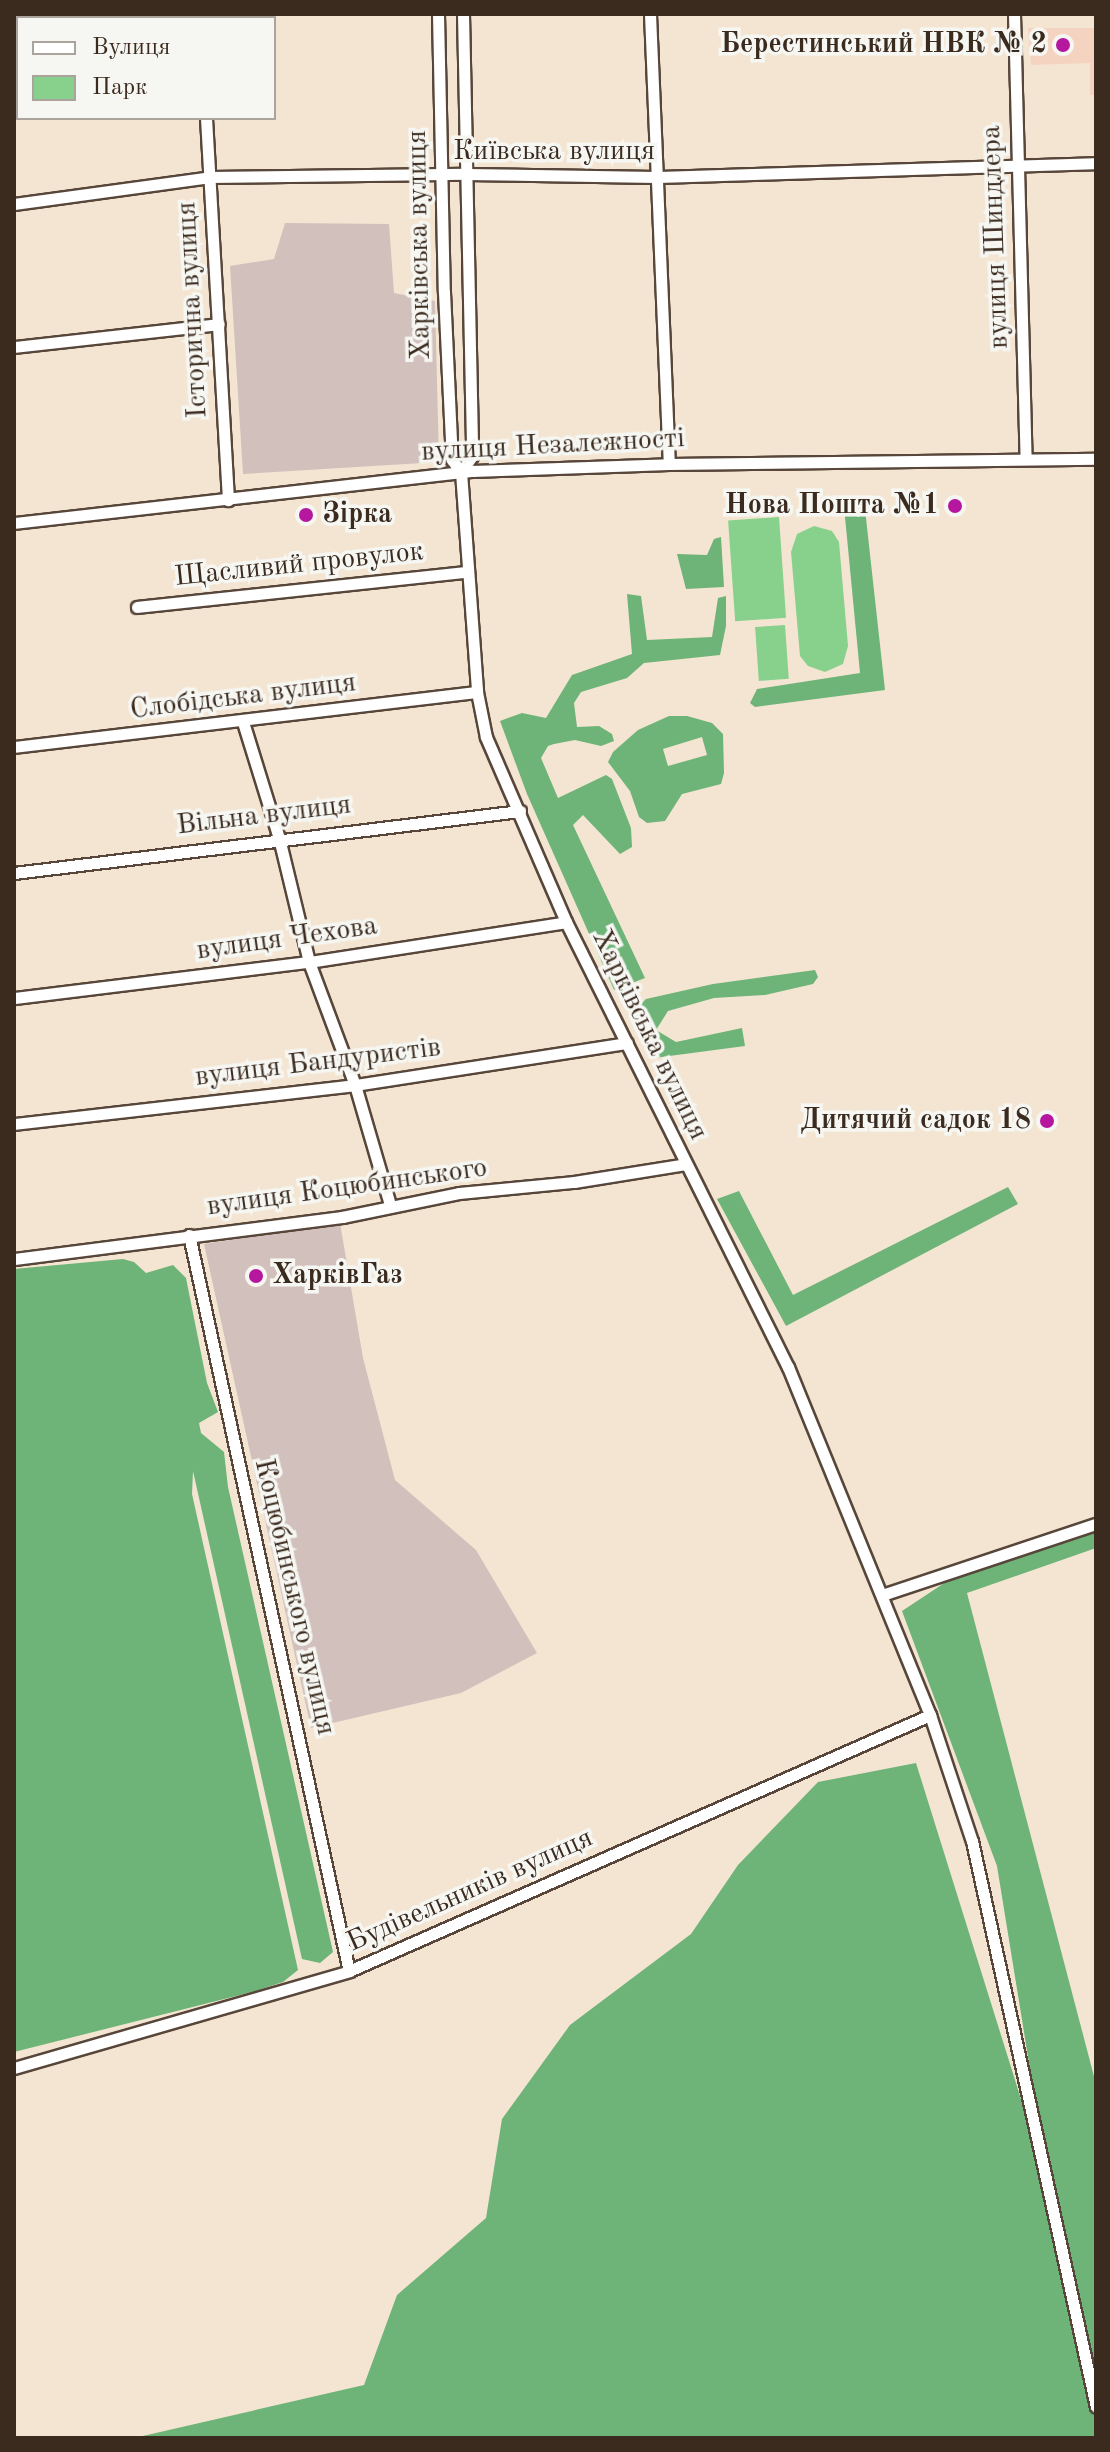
<!DOCTYPE html>
<html>
<head>
<meta charset="utf-8">
<style>
  body { margin:0 }
  #map { position:relative; width:1110px; height:2452px; overflow:hidden; background:#f3e5d1; font-family:"Old Standard TT",serif }
  div>[style] { position:absolute }
  .built>* { inset:0; background:#f5d3c1 }
  .industrial>* { inset:0; background:#d1c0bc }
  .green>* { inset:0; background:#88d18d; transform-origin:0 0 }
  .forest>* { inset:0; background:#6eb378 }
  .roads { filter:drop-shadow(2px 0 #574639) drop-shadow(-2px 0 #574639) drop-shadow(0 2px #574639) drop-shadow(0 -2px #574639) }
  .minor>* { height:11px; margin:-5.5px; padding:0 5.5px; transform-origin:5.5px; border-radius:5.5px; background:#fff }
  .dots>* { width:22px; height:22px; translate:-50% -50%; box-sizing:border-box; border:4px solid #f6f6f2; border-radius:50% }
  span { translate:-50% -50%; white-space:nowrap; text-align:center; line-height:1.15; -webkit-text-stroke:7px #f6f6f2; paint-order:stroke }
  .poi-label { font-size:28px; color:#3b2a1e; font-weight:700 }
  .right { translate:-100% -50%; text-align:right }
  .left { translate:0 -50%; text-align:left }
  .street-label { font-size:28px; color:#3b2a1e }
  .frame { position:absolute; inset:0; border:16px solid #3b2a1e; pointer-events:none }
  .legend { position:absolute; left:16px; top:16px; width:260px; height:104px; box-sizing:border-box; background:#f6f6f2; border:2px solid #aba49d; margin:0; padding:10px 14px; list-style:none; font-size:24px; color:#3b2a1e }
  .legend li { display:flex; align-items:center; gap:16px; height:40px }
  .legend b { width:40px; border:2px solid #aba49d }
</style>
</head>
<body>
<div id="map">
  <div class="built">
    <i style="clip-path:polygon(1028px 28px,1096px 28px,1096px 95px,1090px 95px,1090px 63px,1031px 65px)"></i>
  </div>
  <div class="industrial">
    <i style="clip-path:polygon(285px 223px,389px 224px,394px 293px,435px 301px,439px 462px,243px 474px,230px 266px,274px 259px)"></i>
    <i style="clip-path:polygon(340px 1223px,363px 1358px,395px 1480px,476px 1550px,537px 1653px,461px 1693px,311px 1728px,204px 1244px)"></i>
  </div>
  <div class="green">
    <i style="left:68px;top:14px;width:126px;height:4px"></i>
    <i style="left:779px;top:517px;width:101px;height:51px;rotate:86deg"></i>
    <i style="clip-path:polygon(814px 526px,832px 531px,839px 542px,848px 646px,843px 664px,825px 672px,808px 666px,800px 656px,791px 552px,797px 534px)"></i>
    <i style="left:785px;top:625px;width:54px;height:30px;rotate:86deg"></i>
  </div>
  <div class="forest">
    <i style="clip-path:polygon(864px 500px,885px 690px,755px 707px,750px 703px,757px 689px,860px 673px,845px 517px,847px 501px)"></i>
    <i style="clip-path:polygon(721px 537px,724px 587px,686px 589px,677px 554px,707px 555px,714px 539px)"></i>
    <i style="clip-path:polygon(627px 594px,641px 596px,647px 640px,712px 637px,718px 598px,726px 596px,726px 626px,720px 655px,644px 663px,627px 678px,581px 692px,574px 703px,577px 727px,599px 726px,612px 734px,614px 741px,601px 746px,575px 740px,554px 744px,548px 746px,541px 758px,558px 798px,606px 775px,612px 779px,631px 828px,632px 847px,620px 854px,583px 815px,573px 825px,645px 978px,614px 990px,527px 794px,500px 721px,522px 713px,546px 718px,572px 675px,632px 654px)"></i>
    <i style="clip-path:polygon(evenodd,669px 716px,687px 716px,712px 723px,723px 734px,724px 773px,721px 784px,682px 794px,665px 821px,647px 823px,639px 817px,630px 791px,608px 762px,613px 752px,638px 730px,669px 716px,702px 737px,707px 755px,668px 766px,663px 749px,702px 737px)"></i>
    <i style="clip-path:polygon(815px 970px,818px 977px,813px 984px,765px 995px,714px 998px,668px 1011px,656px 1030px,676px 1042px,742px 1028px,745px 1046px,654px 1058px,633px 1012px,646px 999px,713px 984px)"></i>
    <i style="clip-path:polygon(1008px 1187px,1018px 1204px,786px 1326px,717px 1199px,739px 1191px,793px 1295px)"></i>
    <i style="clip-path:polygon(123px 1259px,134px 1262px,146px 1273px,173px 1265px,186px 1278px,207px 1383px,218px 1412px,199px 1423px,201px 1433px,224px 1452px,228px 1487px,333px 1952px,320px 1963px,302px 1959px,193px 1471px,192px 1494px,298px 1970px,283px 1982px,256px 1991px,14px 2052px,14px 1269px)"></i>
    <i style="clip-path:polygon(1096px 1524px,1096px 1548px,967px 1593px,1096px 2084px,1096px 2438px,134px 2438px,364px 2385px,397px 2295px,486px 2218px,502px 2119px,570px 2025px,691px 1934px,738px 1865px,818px 1782px,916px 1763px,1050px 2192px,997px 1866px,902px 1611px,961px 1572px)"></i>
  </div>
  <div class="roads">
    <div class="minor">
      <i style="left:200px;top:14px;width:4px;rotate:90deg"></i>
      <i style="left:438px;top:14px;width:278px;rotate:88.8deg"></i>
      <i style="left:444px;top:292px;width:168px;rotate:87.3deg"></i>
      <i style="left:452px;top:460px;width:15px;rotate:53deg"></i>
      <i style="left:463px;top:14px;width:442px;rotate:88.8deg"></i>
      <i style="left:472px;top:456px;width:19px;rotate:125deg"></i>
      <i style="left:461px;top:472px;width:221px;rotate:85.8deg"></i>
      <i style="left:477px;top:692px;width:46px;rotate:78.7deg"></i>
      <i style="left:486px;top:737px;width:202px;rotate:66.6deg"></i>
      <i style="left:566px;top:922px;width:497px;rotate:63.5deg"></i>
      <i style="left:788px;top:1367px;width:376px;rotate:67.8deg"></i>
      <i style="left:930px;top:1715px;width:133px;rotate:71.6deg"></i>
      <i style="left:972px;top:1841px;width:579px;rotate:77.64deg"></i>
      <i style="left:650px;top:14px;width:450px;rotate:87.6deg"></i>
      <i style="left:1014px;top:14px;width:445px;rotate:88.5deg"></i>
      <i style="left:14px;top:63px;width:4px;rotate:-14deg"></i>
      <i style="left:206px;top:118px;width:383px;rotate:86.7deg"></i>
      <i style="left:14px;top:204px;width:198px;rotate:-7.8deg"></i>
      <i style="left:210px;top:177px;width:256px;rotate:-0.7deg"></i>
      <i style="left:466px;top:174px;width:190px;rotate:0.9deg"></i>
      <i style="left:656px;top:177px;width:440px;rotate:-1.8deg"></i>
      <i style="left:14px;top:347px;width:206px;rotate:-6.4deg"></i>
      <i style="left:14px;top:523px;width:461px;rotate:-6.5deg"></i>
      <i style="left:472px;top:471px;width:197px;rotate:-2deg"></i>
      <i style="left:669px;top:464px;width:427px;rotate:-0.7deg"></i>
      <i style="left:137px;top:607px;width:332px;rotate:-6.1deg"></i>
      <i style="left:243px;top:722px;width:121px;rotate:72.8deg"></i>
      <i style="left:279px;top:838px;width:128px;rotate:76.4deg"></i>
      <i style="left:309px;top:962px;width:131px;rotate:69.5deg"></i>
      <i style="left:355px;top:1085px;width:125px;rotate:73.7deg"></i>
      <i style="left:14px;top:747px;width:466px;rotate:-6.8deg"></i>
      <i style="left:14px;top:873px;width:510px;rotate:-6.99deg"></i>
      <i style="left:14px;top:998px;width:297px;rotate:-7deg"></i>
      <i style="left:309px;top:962px;width:260px;rotate:-8.8deg"></i>
      <i style="left:14px;top:1124px;width:343px;rotate:-6.5deg"></i>
      <i style="left:355px;top:1085px;width:275px;rotate:-8.8deg"></i>
      <i style="left:189px;top:1235px;width:753px;rotate:77.74deg"></i>
      <i style="left:14px;top:1259px;width:331px;rotate:-7.3deg"></i>
      <i style="left:342px;top:1217px;width:119px;rotate:-11.6deg"></i>
      <i style="left:459px;top:1193px;width:116px;rotate:-5.5deg"></i>
      <i style="left:574px;top:1182px;width:113px;rotate:-9.1deg"></i>
      <i style="left:882px;top:1595px;width:225px;rotate:-18.4deg"></i>
      <i style="left:14px;top:2068px;width:349px;rotate:-16.1deg"></i>
      <i style="left:349px;top:1971px;width:635px;rotate:-23.78deg"></i>
    </div>
  </div>
  <div class="dots">
    <i style="left:1063px;top:45px;background:#b5179e"></i>
    <i style="left:955px;top:506px;background:#b5179e"></i>
    <i style="left:306px;top:515px;background:#b5179e"></i>
    <i style="left:1047px;top:1121px;background:#b5179e"></i>
    <i style="left:256px;top:1276px;background:#b5179e"></i>
  </div>
  <div class="poi-label">
    <span class="right" style="left:1047px;top:45px">Берестинський НВК № 2</span>
    <span class="right" style="left:939px;top:506px">Нова Пошта №1</span>
    <span class="left" style="left:322px;top:515px">Зірка</span>
    <span class="right" style="left:1031px;top:1121px">Дитячий садок 18</span>
    <span class="left" style="left:272px;top:1276px">ХарківГаз</span>
  </div>
  <div class="street-label">
    <span style="left:554px;top:152px">Київська вулиця</span>
    <span style="left:996px;top:237px;rotate:-92deg">вулиця Шиндлера</span>
    <span style="left:420px;top:245px;rotate:-91deg">Харківська вулиця</span>
    <span style="left:193px;top:310px;rotate:-93deg">Історична вулиця</span>
    <span style="left:553px;top:446px;rotate:-3deg">вулиця Незалежності</span>
    <span style="left:299px;top:565px;rotate:-6deg">Щасливий провулок</span>
    <span style="left:243px;top:697px;rotate:-7deg">Слобідська вулиця</span>
    <span style="left:264px;top:816px;rotate:-7deg">Вільна вулиця</span>
    <span style="left:287px;top:939px;rotate:-8deg">вулиця Чехова</span>
    <span style="left:649px;top:1035px;rotate:64deg">Харківська вулиця</span>
    <span style="left:318px;top:1063px;rotate:-7deg">вулиця Бандуристів</span>
    <span style="left:347px;top:1188px;rotate:-8deg">вулиця Коцюбинського</span>
    <span style="left:294px;top:1597px;rotate:77deg">Коцюбинського вулиця</span>
    <span style="left:470px;top:1891px;rotate:-24deg">Будівельників вулиця</span>
  </div>
  <div class="frame"></div>
  <ul class="legend">
  <li><b style="height:10px;background:#fff"></b>Вулиця</li>
  <li><b style="height:22px;background:#88d18d"></b>Парк</li>
  </ul>
</div>
</body>
</html>
